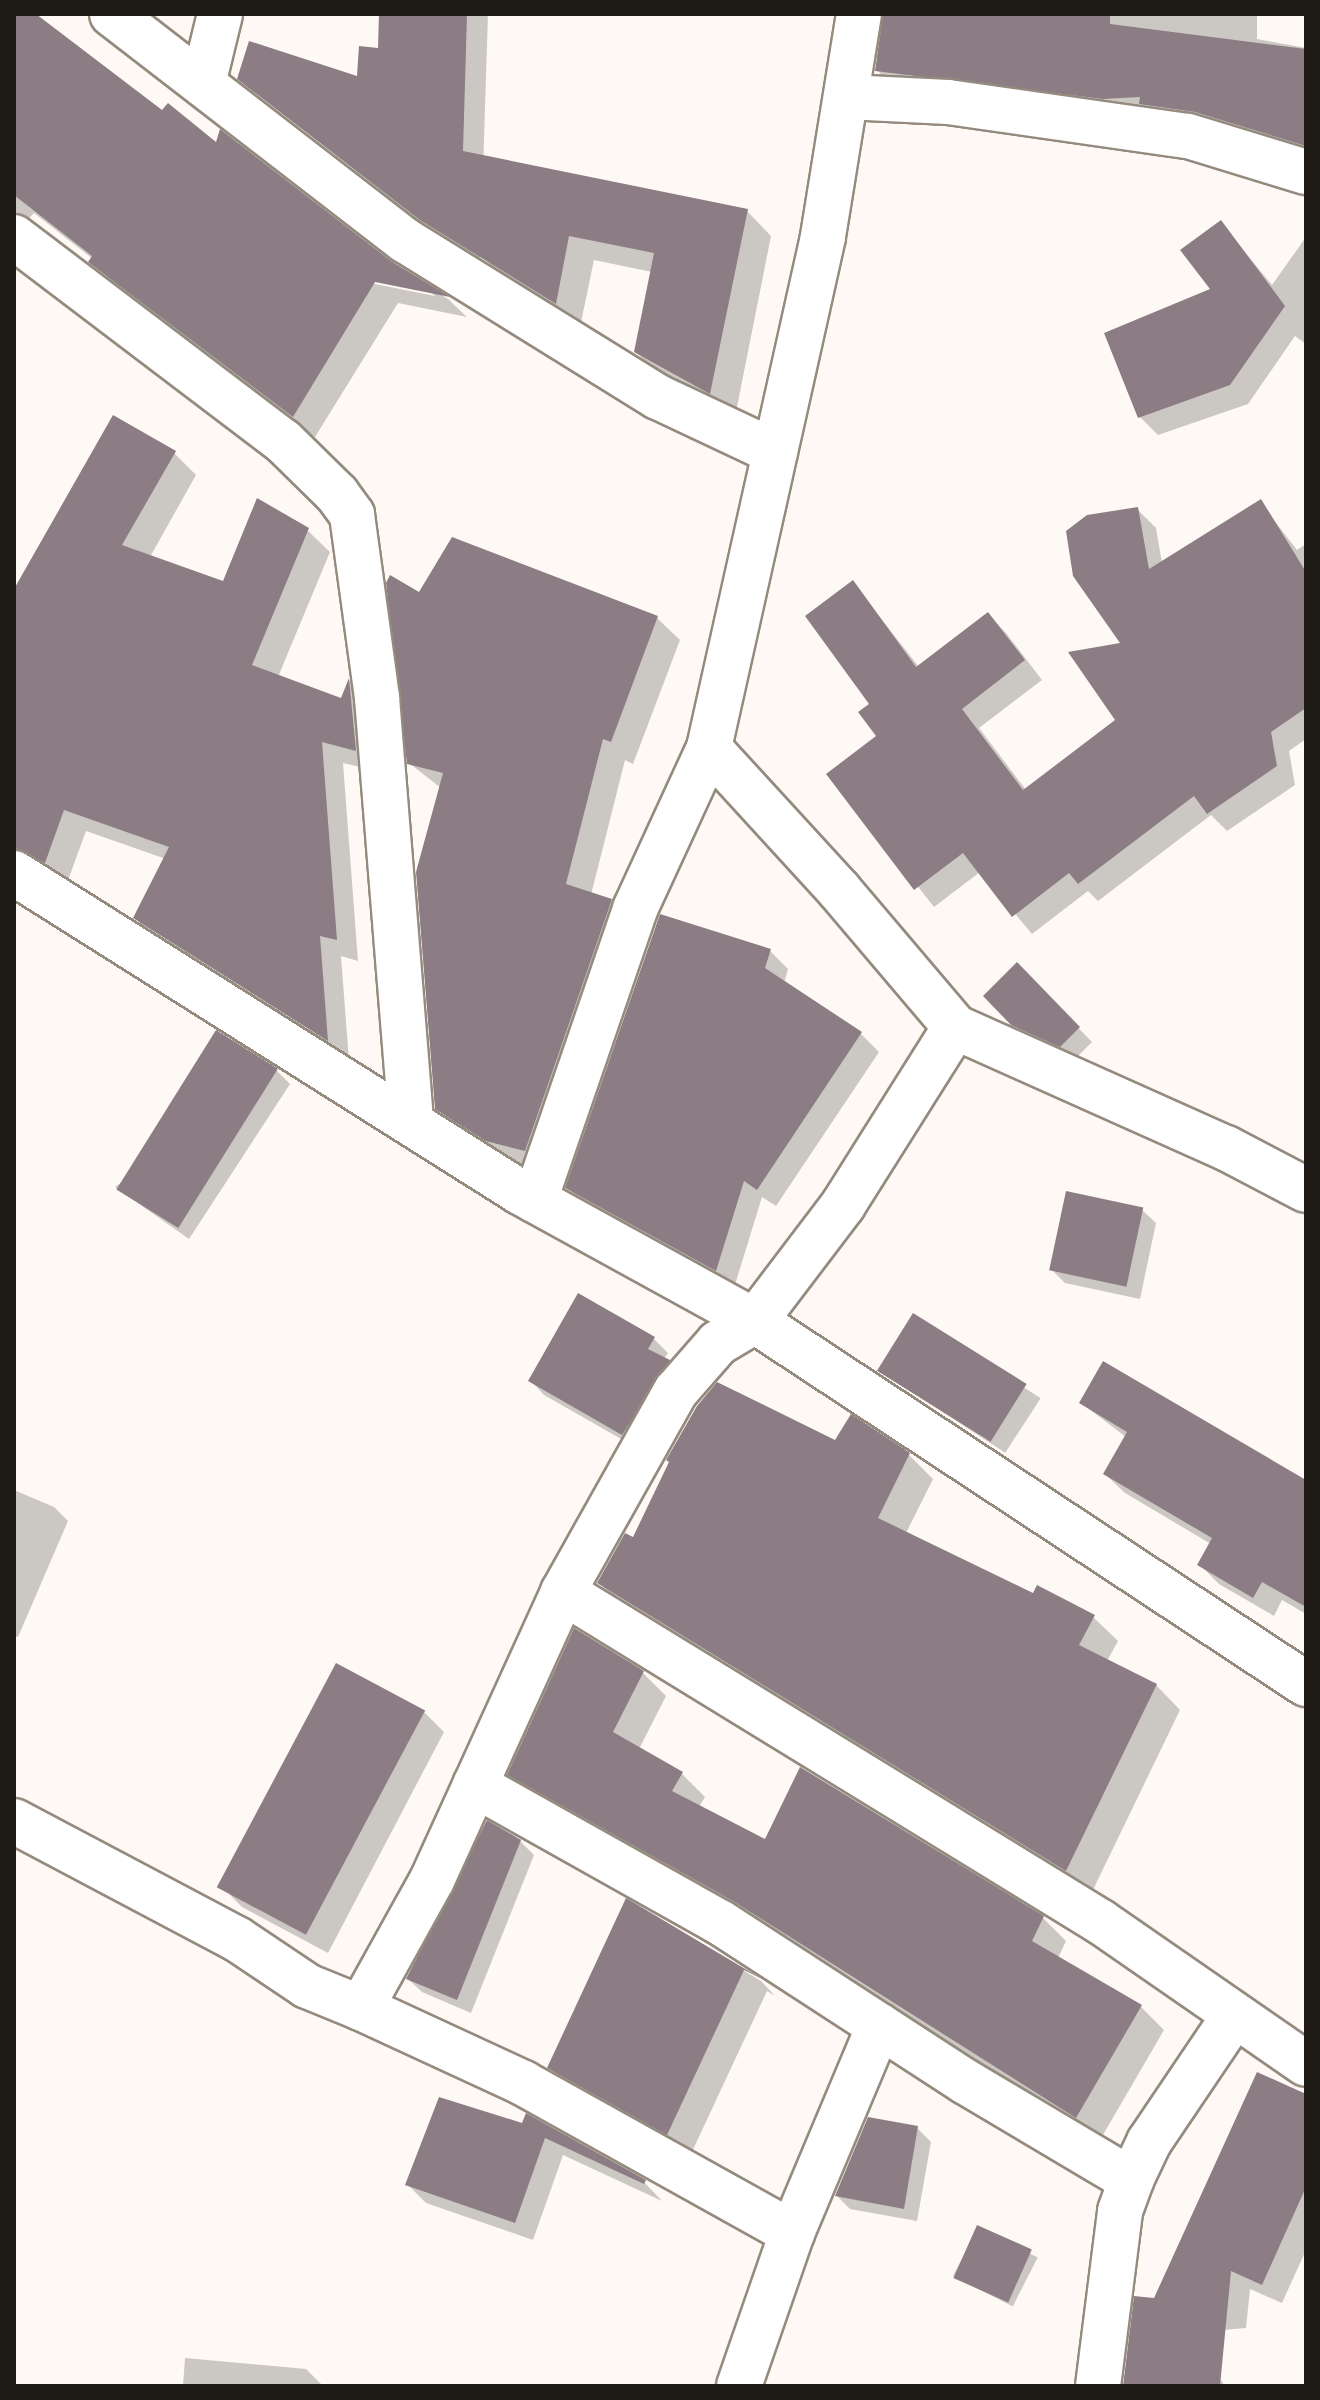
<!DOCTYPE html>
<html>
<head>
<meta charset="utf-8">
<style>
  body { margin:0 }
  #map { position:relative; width:1320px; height:2400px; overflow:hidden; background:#fef9f4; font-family:Inter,sans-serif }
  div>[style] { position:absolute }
  .shadow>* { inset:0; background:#0003; transform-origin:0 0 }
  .building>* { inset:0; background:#8c7d84; transform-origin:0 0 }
  .roads { filter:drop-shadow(2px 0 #948a7e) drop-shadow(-2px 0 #948a7e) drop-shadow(0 2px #948a7e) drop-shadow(0 -2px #948a7e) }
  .street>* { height:44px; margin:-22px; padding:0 22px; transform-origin:22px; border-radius:22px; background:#fff }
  span { translate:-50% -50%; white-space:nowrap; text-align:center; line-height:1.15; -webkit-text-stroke:8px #fff; paint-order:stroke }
  .frame { position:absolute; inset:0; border:16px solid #1e1a15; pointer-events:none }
</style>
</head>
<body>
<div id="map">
  <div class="shadow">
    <i style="clip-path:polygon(evenodd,14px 14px,33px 14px,162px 113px,448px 299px,467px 317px,398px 303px,315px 437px,113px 284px,93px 259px,34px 213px,14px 234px,14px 14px,366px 278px,430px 291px,435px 296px,365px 282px,366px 278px)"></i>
    <i style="clip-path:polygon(381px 14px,488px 14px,480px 264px,444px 241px,239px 78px,359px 79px,379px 50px)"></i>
    <i style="clip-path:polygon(884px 14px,1257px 14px,1257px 39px,1306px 48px,1306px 157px,895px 88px,877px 70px)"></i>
    <i style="clip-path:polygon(529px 166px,747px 211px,771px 236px,735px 417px,661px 377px,636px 352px,652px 272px,594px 260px,580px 327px,508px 282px,486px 260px)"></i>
    <i style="clip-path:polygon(1221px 223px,1272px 285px,1306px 237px,1306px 344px,1295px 336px,1248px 404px,1158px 435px,1139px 416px,1213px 290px)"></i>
    <i style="clip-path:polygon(174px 453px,196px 475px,150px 557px,224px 584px,307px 530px,330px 552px,278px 677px,342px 701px,350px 681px,370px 702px,377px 771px,343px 763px,358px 961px,341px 956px,349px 1061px,157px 940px,135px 918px,166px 859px,86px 831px,67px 883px,14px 874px,14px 584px,18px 586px)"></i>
    <i style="clip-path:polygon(1260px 502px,1297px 550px,1306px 544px,1306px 739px,1289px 751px,1295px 785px,1227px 831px,1211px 815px,1098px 901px,1088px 891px,1032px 934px,980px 872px,934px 907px,829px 774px,879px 736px,853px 583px,919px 667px,988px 614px,1006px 633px,1042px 680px,979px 728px,1026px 790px,1118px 720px,1137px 509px,1156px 528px,1162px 563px)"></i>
    <i style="clip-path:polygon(420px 595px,657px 618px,680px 640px,633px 764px,625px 760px,591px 895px,611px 901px,634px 924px,548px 1173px,510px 1163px,460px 1131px,437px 1108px,441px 788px,409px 763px)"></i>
    <i style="clip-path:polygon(770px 951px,788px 969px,784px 983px,861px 1034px,879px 1052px,776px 1206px,762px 1197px,734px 1288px,586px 1206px,568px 1188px)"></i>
    <i style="clip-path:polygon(1017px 965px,1092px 1042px,1075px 1059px,1027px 1038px,986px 996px)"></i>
    <i style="clip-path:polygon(276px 1070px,290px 1084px,189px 1239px,115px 1187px)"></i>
    <i style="clip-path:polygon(1142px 1210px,1156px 1223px,1140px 1299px,1065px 1283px,1052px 1270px)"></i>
    <i style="clip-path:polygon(579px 1296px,654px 1339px,668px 1353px,664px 1359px,682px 1375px,637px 1448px,544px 1395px,531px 1381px)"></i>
    <i style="left:914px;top:1316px;width:151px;height:65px;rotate:33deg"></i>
    <i style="clip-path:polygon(1081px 1403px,1306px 1482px,1306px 1614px,1282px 1600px,1274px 1616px,1219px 1584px,1199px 1564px,1211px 1544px,1125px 1493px,1105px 1474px,1126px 1437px)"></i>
    <i style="clip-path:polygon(836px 1442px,908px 1454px,933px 1479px,906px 1533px,1034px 1596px,1093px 1617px,1118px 1641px,1107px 1661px,1156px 1685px,1180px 1710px,1091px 1894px,623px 1607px,599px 1583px,634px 1540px)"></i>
    <i style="clip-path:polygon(14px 1490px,54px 1507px,68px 1521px,18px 1637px,14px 1636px)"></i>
    <i style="clip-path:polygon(642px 1672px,666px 1696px,639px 1749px,682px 1774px,705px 1797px,699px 1807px,766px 1842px,1043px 1918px,1066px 1941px,1058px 1958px,1141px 2007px,1164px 2030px,1100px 2140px,759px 1924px,533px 1798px,510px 1774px)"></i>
    <i style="clip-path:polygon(424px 1712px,444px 1732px,328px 1953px,242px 1907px,222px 1887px)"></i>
    <i style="clip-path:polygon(520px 1841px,534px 1855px,471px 2013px,422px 1992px,408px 1979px)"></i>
    <i style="clip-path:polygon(627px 1901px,761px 1981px,775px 1996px,767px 1991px,690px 2156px,572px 2090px,550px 2067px)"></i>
    <i style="clip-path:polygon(1306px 2096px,1306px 2250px,1282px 2303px,1250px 2289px,1246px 2328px,1188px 2333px,1225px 2386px,1125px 2386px,1155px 2300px)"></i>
    <i style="clip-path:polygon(523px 2125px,644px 2182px,662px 2201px,563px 2155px,533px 2240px,426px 2203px,408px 2185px)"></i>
    <i style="clip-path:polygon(917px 2128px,931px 2142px,917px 2221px,850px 2209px,837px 2196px)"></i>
    <i style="left:978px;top:2227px;width:67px;height:55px;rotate:27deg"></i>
    <i style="clip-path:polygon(185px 2358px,306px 2369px,323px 2386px,183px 2386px)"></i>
  </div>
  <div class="building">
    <i style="clip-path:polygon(14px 14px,36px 14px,162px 110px,168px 103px,216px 142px,220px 129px,391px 261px,450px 297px,375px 282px,293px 417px,88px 262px,92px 256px,14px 195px)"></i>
    <i style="clip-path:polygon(379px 14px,467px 14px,463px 151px,748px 209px,710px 394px,634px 352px,654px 253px,569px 236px,556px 304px,420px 220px,237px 79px,249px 41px,357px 76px,359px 46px,378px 48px)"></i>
    <i style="clip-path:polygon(883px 14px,1110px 14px,1110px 24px,1306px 49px,1306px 146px,1195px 112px,1139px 104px,1140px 97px,1103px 99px,875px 71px)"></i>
    <i style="clip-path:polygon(1221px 220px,1285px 306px,1230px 385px,1138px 418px,1104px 333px,1210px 289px,1180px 250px)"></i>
    <i style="clip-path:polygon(113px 415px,176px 451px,122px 545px,223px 581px,257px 498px,309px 528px,252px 665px,341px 698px,349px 678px,356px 751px,322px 742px,337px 940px,320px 936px,328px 1041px,133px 918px,169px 847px,64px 810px,45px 863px,14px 848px,14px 589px)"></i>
    <i style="clip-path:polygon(1261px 499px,1306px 572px,1306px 708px,1271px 732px,1277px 766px,1207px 814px,1194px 796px,1078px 884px,1069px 873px,1012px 917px,963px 853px,914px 890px,826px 774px,876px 736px,858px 712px,869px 704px,805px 616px,853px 580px,916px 667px,988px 612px,1025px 660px,962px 709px,1023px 790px,1115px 720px,1068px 652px,1120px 643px,1073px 576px,1066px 531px,1087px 515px,1138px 507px,1149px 569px)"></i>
    <i style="clip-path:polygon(452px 537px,658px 616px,611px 742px,603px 739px,566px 884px,612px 899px,525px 1151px,486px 1141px,435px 1109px,416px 872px,443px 773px,407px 764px,386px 583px,390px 575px,419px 592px)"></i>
    <i style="clip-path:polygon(660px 914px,771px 949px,765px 968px,862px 1032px,757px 1190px,744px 1181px,716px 1271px,565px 1188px)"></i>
    <i style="clip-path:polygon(1017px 962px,1080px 1027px,1060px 1047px,1011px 1025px,983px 996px)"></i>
    <i style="left:216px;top:1030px;width:73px;height:188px;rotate:32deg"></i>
    <i style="left:1066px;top:1191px;width:79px;height:81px;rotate:12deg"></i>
    <i style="clip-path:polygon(578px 1293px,655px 1337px,648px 1349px,670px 1360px,622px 1435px,528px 1381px)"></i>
    <i style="left:913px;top:1313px;width:134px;height:68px;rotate:32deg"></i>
    <i style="clip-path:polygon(1103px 1361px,1306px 1480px,1306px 1607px,1262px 1582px,1253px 1598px,1197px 1565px,1212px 1538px,1103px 1474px,1127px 1432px,1079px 1403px)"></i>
    <i style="clip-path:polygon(717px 1382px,835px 1440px,851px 1414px,910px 1453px,878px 1518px,1033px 1593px,1037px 1585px,1095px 1615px,1079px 1645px,1157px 1684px,1066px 1871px,597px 1583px,625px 1533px,633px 1537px,669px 1462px,666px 1460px,697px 1406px)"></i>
    <i style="clip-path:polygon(574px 1628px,644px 1671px,613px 1732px,683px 1772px,672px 1791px,765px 1839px,800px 1767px,1044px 1916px,1032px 1941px,1142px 2005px,1076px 2118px,733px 1901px,507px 1775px)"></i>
    <i style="left:336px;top:1663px;width:101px;height:254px;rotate:28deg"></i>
    <i style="clip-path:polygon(487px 1820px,521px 1840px,457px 2000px,406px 1979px)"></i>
    <i style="clip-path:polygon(626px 1898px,762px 1979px,744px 1970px,667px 2135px,547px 2068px)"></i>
    <i style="clip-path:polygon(1257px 2072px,1306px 2094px,1306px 2187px,1262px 2285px,1231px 2271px,1220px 2386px,1123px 2386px,1134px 2296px,1154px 2298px)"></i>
    <i style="clip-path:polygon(439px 2097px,522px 2123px,526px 2113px,646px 2180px,644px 2184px,545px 2138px,515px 2223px,405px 2185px)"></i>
    <i style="clip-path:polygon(868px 2117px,918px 2126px,904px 2209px,835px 2196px)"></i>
    <i style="left:977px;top:2225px;width:60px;height:58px;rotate:24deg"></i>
  </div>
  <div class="roads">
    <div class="street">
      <i style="left:112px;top:14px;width:371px;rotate:37.7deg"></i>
      <i style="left:406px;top:241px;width:296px;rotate:31.8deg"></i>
      <i style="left:658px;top:397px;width:129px;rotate:25.2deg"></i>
      <i style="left:859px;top:14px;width:226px;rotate:99.2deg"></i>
      <i style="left:823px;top:237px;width:524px;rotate:102.58deg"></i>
      <i style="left:709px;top:748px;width:193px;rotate:47.5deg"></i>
      <i style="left:839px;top:890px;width:180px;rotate:49.7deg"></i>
      <i style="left:955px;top:1027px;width:297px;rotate:24.1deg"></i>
      <i style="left:1226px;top:1148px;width:90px;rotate:27.7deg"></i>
      <i style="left:203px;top:84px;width:72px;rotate:-76.3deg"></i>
      <i style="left:846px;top:97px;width:102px;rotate:2.8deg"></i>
      <i style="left:948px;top:102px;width:242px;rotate:8.1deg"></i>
      <i style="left:1188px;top:136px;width:123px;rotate:17deg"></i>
      <i style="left:14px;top:237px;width:338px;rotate:37.2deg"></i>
      <i style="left:283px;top:441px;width:76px;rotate:44.5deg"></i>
      <i style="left:337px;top:494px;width:26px;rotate:54deg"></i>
      <i style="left:352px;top:515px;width:185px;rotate:82.2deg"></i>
      <i style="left:377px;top:698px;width:423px;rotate:85.4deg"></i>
      <i style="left:14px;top:873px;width:598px;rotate:32.23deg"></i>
      <i style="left:520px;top:1192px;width:268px;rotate:28.8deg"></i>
      <i style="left:755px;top:1321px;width:660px;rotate:33.38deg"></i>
      <i style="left:535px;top:1200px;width:308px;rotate:-71deg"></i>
      <i style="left:635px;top:909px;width:177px;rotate:-65.3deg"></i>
      <i style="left:563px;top:1592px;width:631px;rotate:31.52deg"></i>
      <i style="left:1101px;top:1922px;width:249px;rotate:34.7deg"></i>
      <i style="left:475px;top:1785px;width:282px;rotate:29.3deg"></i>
      <i style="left:721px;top:1923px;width:292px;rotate:33deg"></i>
      <i style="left:966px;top:2082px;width:192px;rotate:30.7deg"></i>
      <i style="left:14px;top:1821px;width:252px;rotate:27.9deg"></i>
      <i style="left:237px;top:1939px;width:84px;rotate:33.9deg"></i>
      <i style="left:307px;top:1986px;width:58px;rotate:22.2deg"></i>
      <i style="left:361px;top:2008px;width:146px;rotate:-61deg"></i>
      <i style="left:432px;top:1880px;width:316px;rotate:-65.5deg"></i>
      <i style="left:563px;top:1592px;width:231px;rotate:-60.7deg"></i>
      <i style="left:676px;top:1391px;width:64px;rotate:-48.8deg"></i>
      <i style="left:718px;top:1343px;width:43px;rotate:-30.7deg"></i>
      <i style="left:755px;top:1321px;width:146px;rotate:-52.8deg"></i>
      <i style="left:843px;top:1205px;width:210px;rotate:-57.8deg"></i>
      <i style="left:361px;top:2008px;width:179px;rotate:24.8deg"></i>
      <i style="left:523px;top:2083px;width:308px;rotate:29.1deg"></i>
      <i style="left:739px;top:2386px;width:162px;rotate:-70.9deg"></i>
      <i style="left:792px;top:2233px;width:225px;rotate:-67.2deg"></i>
      <i style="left:1098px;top:2386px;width:176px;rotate:-82.8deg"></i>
      <i style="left:1120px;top:2211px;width:33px;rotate:-70deg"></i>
      <i style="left:1131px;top:2180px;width:42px;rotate:-64.7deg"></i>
      <i style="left:1149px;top:2142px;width:152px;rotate:-56deg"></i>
    </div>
  </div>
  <div class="frame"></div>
</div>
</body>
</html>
